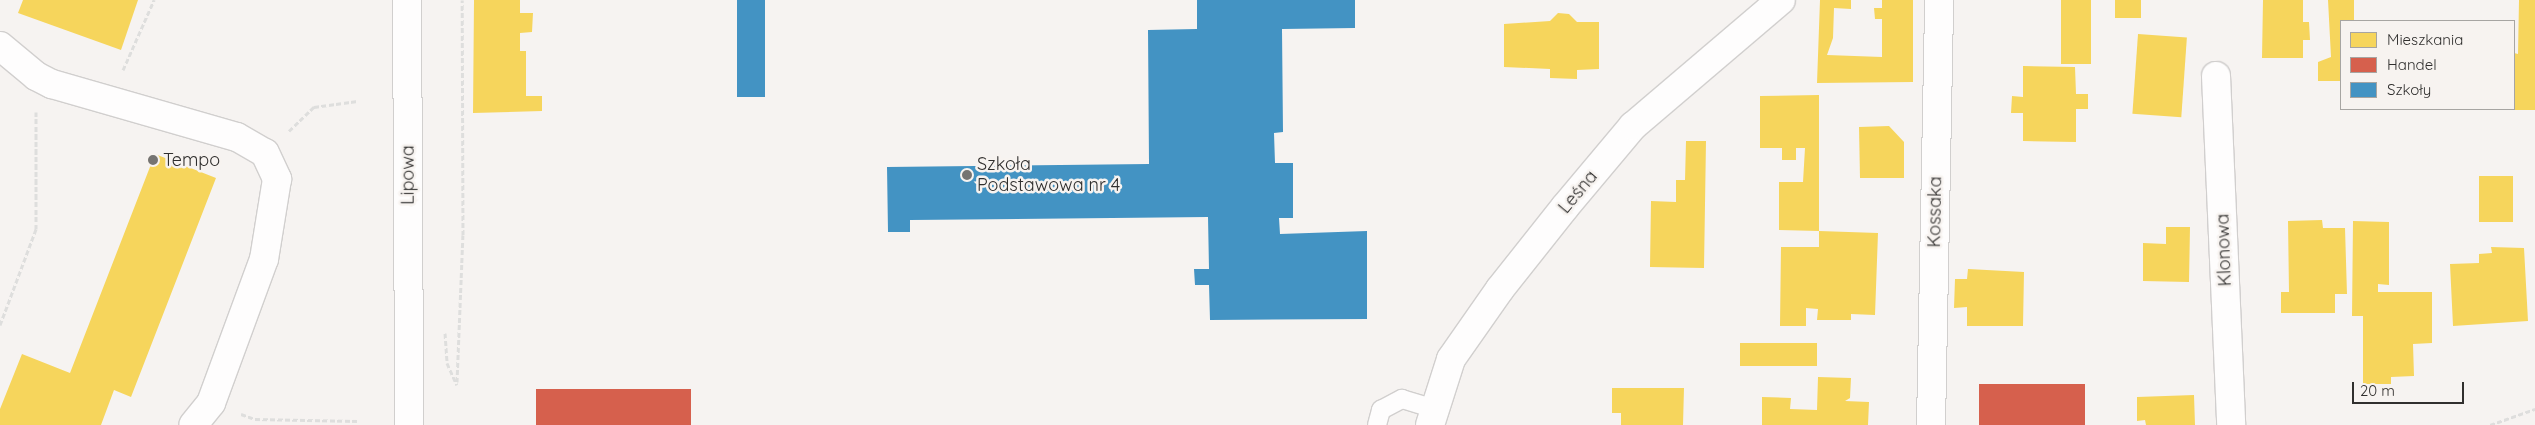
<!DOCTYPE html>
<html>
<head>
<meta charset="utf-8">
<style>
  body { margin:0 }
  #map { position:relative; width:2535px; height:425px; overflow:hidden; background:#f6f3f1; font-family:Quicksand,sans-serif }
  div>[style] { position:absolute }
  .homes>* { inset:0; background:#f6d55c; transform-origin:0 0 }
  .shops>* { inset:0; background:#d6604d; transform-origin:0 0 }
  .schools>* { inset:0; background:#4393c3; transform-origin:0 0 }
  .path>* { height:3px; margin-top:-1.5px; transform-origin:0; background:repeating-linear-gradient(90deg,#dededd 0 5px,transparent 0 7.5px) }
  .roads { filter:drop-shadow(1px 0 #d1cfce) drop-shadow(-1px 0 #d1cfce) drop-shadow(0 1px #d1cfce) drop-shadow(0 -1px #d1cfce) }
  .lane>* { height:18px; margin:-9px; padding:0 9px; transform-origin:9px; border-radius:9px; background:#fefdfd }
  .street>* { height:28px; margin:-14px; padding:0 14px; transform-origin:14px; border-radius:14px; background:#fefdfd }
  .secondary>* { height:28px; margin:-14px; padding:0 14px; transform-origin:14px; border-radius:14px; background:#fefdfd }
  .dots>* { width:14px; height:14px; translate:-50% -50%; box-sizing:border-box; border:2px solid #f7f3f0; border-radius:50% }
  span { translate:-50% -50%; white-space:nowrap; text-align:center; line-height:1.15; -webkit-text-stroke:5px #f7f3f0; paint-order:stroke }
  .poi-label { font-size:18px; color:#302f2e }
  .left { translate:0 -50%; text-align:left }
  .street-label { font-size:18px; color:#302f2e }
  .legend { position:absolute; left:2340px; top:20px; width:175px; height:90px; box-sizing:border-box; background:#f7f3f0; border:1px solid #a7a5a2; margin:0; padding:6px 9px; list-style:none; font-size:15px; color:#302f2e }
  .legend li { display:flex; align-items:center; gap:10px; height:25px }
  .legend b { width:25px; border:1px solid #a7a5a2 }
  .scale { position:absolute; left:2352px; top:382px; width:112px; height:22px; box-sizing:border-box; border:2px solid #302f2e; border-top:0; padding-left:6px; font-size:15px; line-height:18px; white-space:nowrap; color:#302f2e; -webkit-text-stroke:4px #f7f3f0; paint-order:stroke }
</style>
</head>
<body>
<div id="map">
  <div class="homes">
    <i style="clip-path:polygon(23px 0,138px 0,121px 50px,18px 13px)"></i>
    <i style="clip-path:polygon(474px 0,520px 0,520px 13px,533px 13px,532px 32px,520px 33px,520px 51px,526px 51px,526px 96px,542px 96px,542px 111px,473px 113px)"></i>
    <i style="clip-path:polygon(1820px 0,1851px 0,1851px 9px,1834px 8px,1833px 38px,1827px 55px,1882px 57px,1882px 19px,1875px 19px,1874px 8px,1882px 8px,1882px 0,1913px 0,1913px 82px,1817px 83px)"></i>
    <i style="left:2061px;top:0;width:30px;height:64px"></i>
    <i style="left:2115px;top:0;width:26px;height:18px"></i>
    <i style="clip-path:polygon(2263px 0,2303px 0,2303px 22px,2309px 22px,2310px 40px,2303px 40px,2303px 58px,2262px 58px)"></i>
    <i style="clip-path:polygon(2328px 0,2354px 0,2354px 21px,2341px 21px,2341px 81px,2318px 81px,2318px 62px,2331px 57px)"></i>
    <i style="clip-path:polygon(2519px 0,2535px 0,2535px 110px,2514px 110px,2514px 53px,2518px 54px)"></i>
    <i style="clip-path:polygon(1558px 13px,1569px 14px,1577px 22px,1599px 22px,1599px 69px,1577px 70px,1577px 79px,1550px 78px,1550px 69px,1504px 67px,1504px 24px,1550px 21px)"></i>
    <i style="left:2138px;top:34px;width:49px;height:80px;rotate:4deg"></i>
    <i style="clip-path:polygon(2023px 66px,2075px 67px,2076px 94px,2088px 94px,2088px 109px,2076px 109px,2076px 142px,2023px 141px,2023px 113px,2011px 113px,2012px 96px,2023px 97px)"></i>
    <i style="clip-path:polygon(1819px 95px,1819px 231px,1779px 230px,1779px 182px,1803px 182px,1805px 148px,1796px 148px,1796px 160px,1782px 160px,1782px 148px,1760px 148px,1760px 96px)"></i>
    <i style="clip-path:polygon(1889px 126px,1904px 142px,1904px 178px,1860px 178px,1859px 127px)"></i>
    <i style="clip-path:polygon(1686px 141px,1706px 141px,1704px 268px,1650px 267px,1651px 201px,1676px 202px,1676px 180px,1685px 180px)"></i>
    <i style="clip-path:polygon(155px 154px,216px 178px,131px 397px,114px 390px,101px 425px,0 425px,0 409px,22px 354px,70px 373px)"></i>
    <i style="left:2479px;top:176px;width:34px;height:46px"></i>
    <i style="clip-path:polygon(2322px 220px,2323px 228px,2345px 228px,2347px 294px,2335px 294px,2335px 313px,2281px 313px,2281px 292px,2289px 292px,2288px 221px)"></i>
    <i style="clip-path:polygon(2353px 221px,2389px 222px,2389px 285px,2378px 284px,2378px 292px,2432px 292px,2432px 343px,2413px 344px,2414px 376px,2391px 377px,2391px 384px,2363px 384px,2363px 316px,2352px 316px)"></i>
    <i style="clip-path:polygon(2166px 227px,2190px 227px,2189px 282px,2143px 281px,2143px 243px,2166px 244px)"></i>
    <i style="clip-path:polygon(1819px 231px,1878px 233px,1875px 315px,1851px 314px,1851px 320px,1817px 320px,1818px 309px,1806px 308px,1806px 326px,1780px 326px,1781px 247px,1819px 247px)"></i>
    <i style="clip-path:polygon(2491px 247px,2524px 248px,2528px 321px,2453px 326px,2450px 264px,2479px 263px,2479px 254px,2492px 253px)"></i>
    <i style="clip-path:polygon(1968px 269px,2024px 272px,2023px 326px,1967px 326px,1967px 307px,1954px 308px,1955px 279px,1967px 279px)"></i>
    <i style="left:1817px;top:343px;width:23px;height:77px;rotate:90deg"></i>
    <i style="clip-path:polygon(1818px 377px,1851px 378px,1850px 398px,1845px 401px,1869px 402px,1868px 425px,1762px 425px,1762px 397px,1791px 398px,1790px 409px,1817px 410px)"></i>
    <i style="clip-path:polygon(1612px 388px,1684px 388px,1683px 425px,1621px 425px,1621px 413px,1612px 413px)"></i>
    <i style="clip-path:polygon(2194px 395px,2195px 425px,2146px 425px,2145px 420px,2137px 421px,2137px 397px)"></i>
  </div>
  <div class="shops">
    <i style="left:1979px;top:384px;width:106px;height:41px"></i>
    <i style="left:691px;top:389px;width:36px;height:155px;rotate:90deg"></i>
  </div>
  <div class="schools">
    <i style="left:737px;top:0;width:28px;height:97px"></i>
    <i style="clip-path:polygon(1197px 0,1355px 0,1355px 28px,1282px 29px,1283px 132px,1274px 133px,1275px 163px,1293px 163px,1293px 218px,1279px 218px,1280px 234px,1367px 231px,1367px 319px,1210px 320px,1209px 285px,1195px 285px,1194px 269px,1209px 269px,1208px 217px,910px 220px,910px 232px,888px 232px,887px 167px,1149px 164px,1148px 30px,1197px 29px)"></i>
  </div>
  <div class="path">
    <i style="left:123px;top:70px;width:77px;rotate:-66.1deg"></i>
    <i style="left:289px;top:131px;width:35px;rotate:-44deg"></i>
    <i style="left:314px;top:107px;width:44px;rotate:-7.8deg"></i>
    <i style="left:0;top:325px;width:103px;rotate:-69.4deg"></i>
    <i style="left:36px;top:229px;width:117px;rotate:-90deg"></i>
    <i style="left:445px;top:333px;width:30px;rotate:86deg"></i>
    <i style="left:447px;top:363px;width:24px;rotate:66deg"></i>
    <i style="left:457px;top:382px;width:147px;rotate:-87.7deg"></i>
    <i style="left:463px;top:235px;width:235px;rotate:-90.2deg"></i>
    <i style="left:241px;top:414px;width:15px;rotate:20deg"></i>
    <i style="left:255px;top:419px;width:102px;rotate:1.1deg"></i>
    <i style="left:2490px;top:425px;width:48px;rotate:-19.6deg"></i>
  </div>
  <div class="roads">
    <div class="lane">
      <i style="left:1377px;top:425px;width:16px;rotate:-75deg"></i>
      <i style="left:1381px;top:410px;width:24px;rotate:-28deg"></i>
      <i style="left:1402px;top:399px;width:34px;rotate:17deg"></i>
    </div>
    <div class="street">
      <i style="left:0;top:46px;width:47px;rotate:39.8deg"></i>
      <i style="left:36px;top:76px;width:18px;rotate:27deg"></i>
      <i style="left:52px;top:84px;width:192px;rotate:16deg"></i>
      <i style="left:237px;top:137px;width:32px;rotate:30deg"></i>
      <i style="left:265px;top:153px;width:29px;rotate:65deg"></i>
      <i style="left:277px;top:179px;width:81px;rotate:99.2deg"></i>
      <i style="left:264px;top:259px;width:153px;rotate:110.2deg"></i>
      <i style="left:211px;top:403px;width:28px;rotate:129deg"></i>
      <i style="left:2216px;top:76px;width:349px;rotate:87.5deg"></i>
      <i style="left:1430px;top:425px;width:69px;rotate:-72.3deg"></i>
      <i style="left:1451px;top:359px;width:85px;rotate:-55deg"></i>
      <i style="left:1500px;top:289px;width:105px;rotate:-51.6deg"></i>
      <i style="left:1565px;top:207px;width:106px;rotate:-50deg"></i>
      <i style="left:1633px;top:126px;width:194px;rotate:-40.4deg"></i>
      <i style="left:1931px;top:425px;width:425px;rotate:-88.9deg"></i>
    </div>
    <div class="secondary">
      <i style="left:407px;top:0;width:425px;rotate:89.7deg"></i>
    </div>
  </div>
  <div class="dots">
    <i style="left:153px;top:160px;background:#757472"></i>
    <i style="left:967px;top:175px;background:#757472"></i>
  </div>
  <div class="poi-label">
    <span class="left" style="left:163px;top:160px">Tempo</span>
    <span class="left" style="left:977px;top:175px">Szkoła<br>Podstawowa nr 4</span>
  </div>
  <div class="street-label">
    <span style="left:408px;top:175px;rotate:-90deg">Lipowa</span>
    <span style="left:1578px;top:192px;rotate:-50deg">Leśna</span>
    <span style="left:1935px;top:212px;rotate:-89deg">Kossaka</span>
    <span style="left:2224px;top:250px;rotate:-92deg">Klonowa</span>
  </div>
  <ul class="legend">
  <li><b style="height:14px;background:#f6d55c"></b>Mieszkania</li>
  <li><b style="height:14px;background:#d6604d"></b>Handel</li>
  <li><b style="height:14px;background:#4393c3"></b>Szkoły</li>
  </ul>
  <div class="scale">20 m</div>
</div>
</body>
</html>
